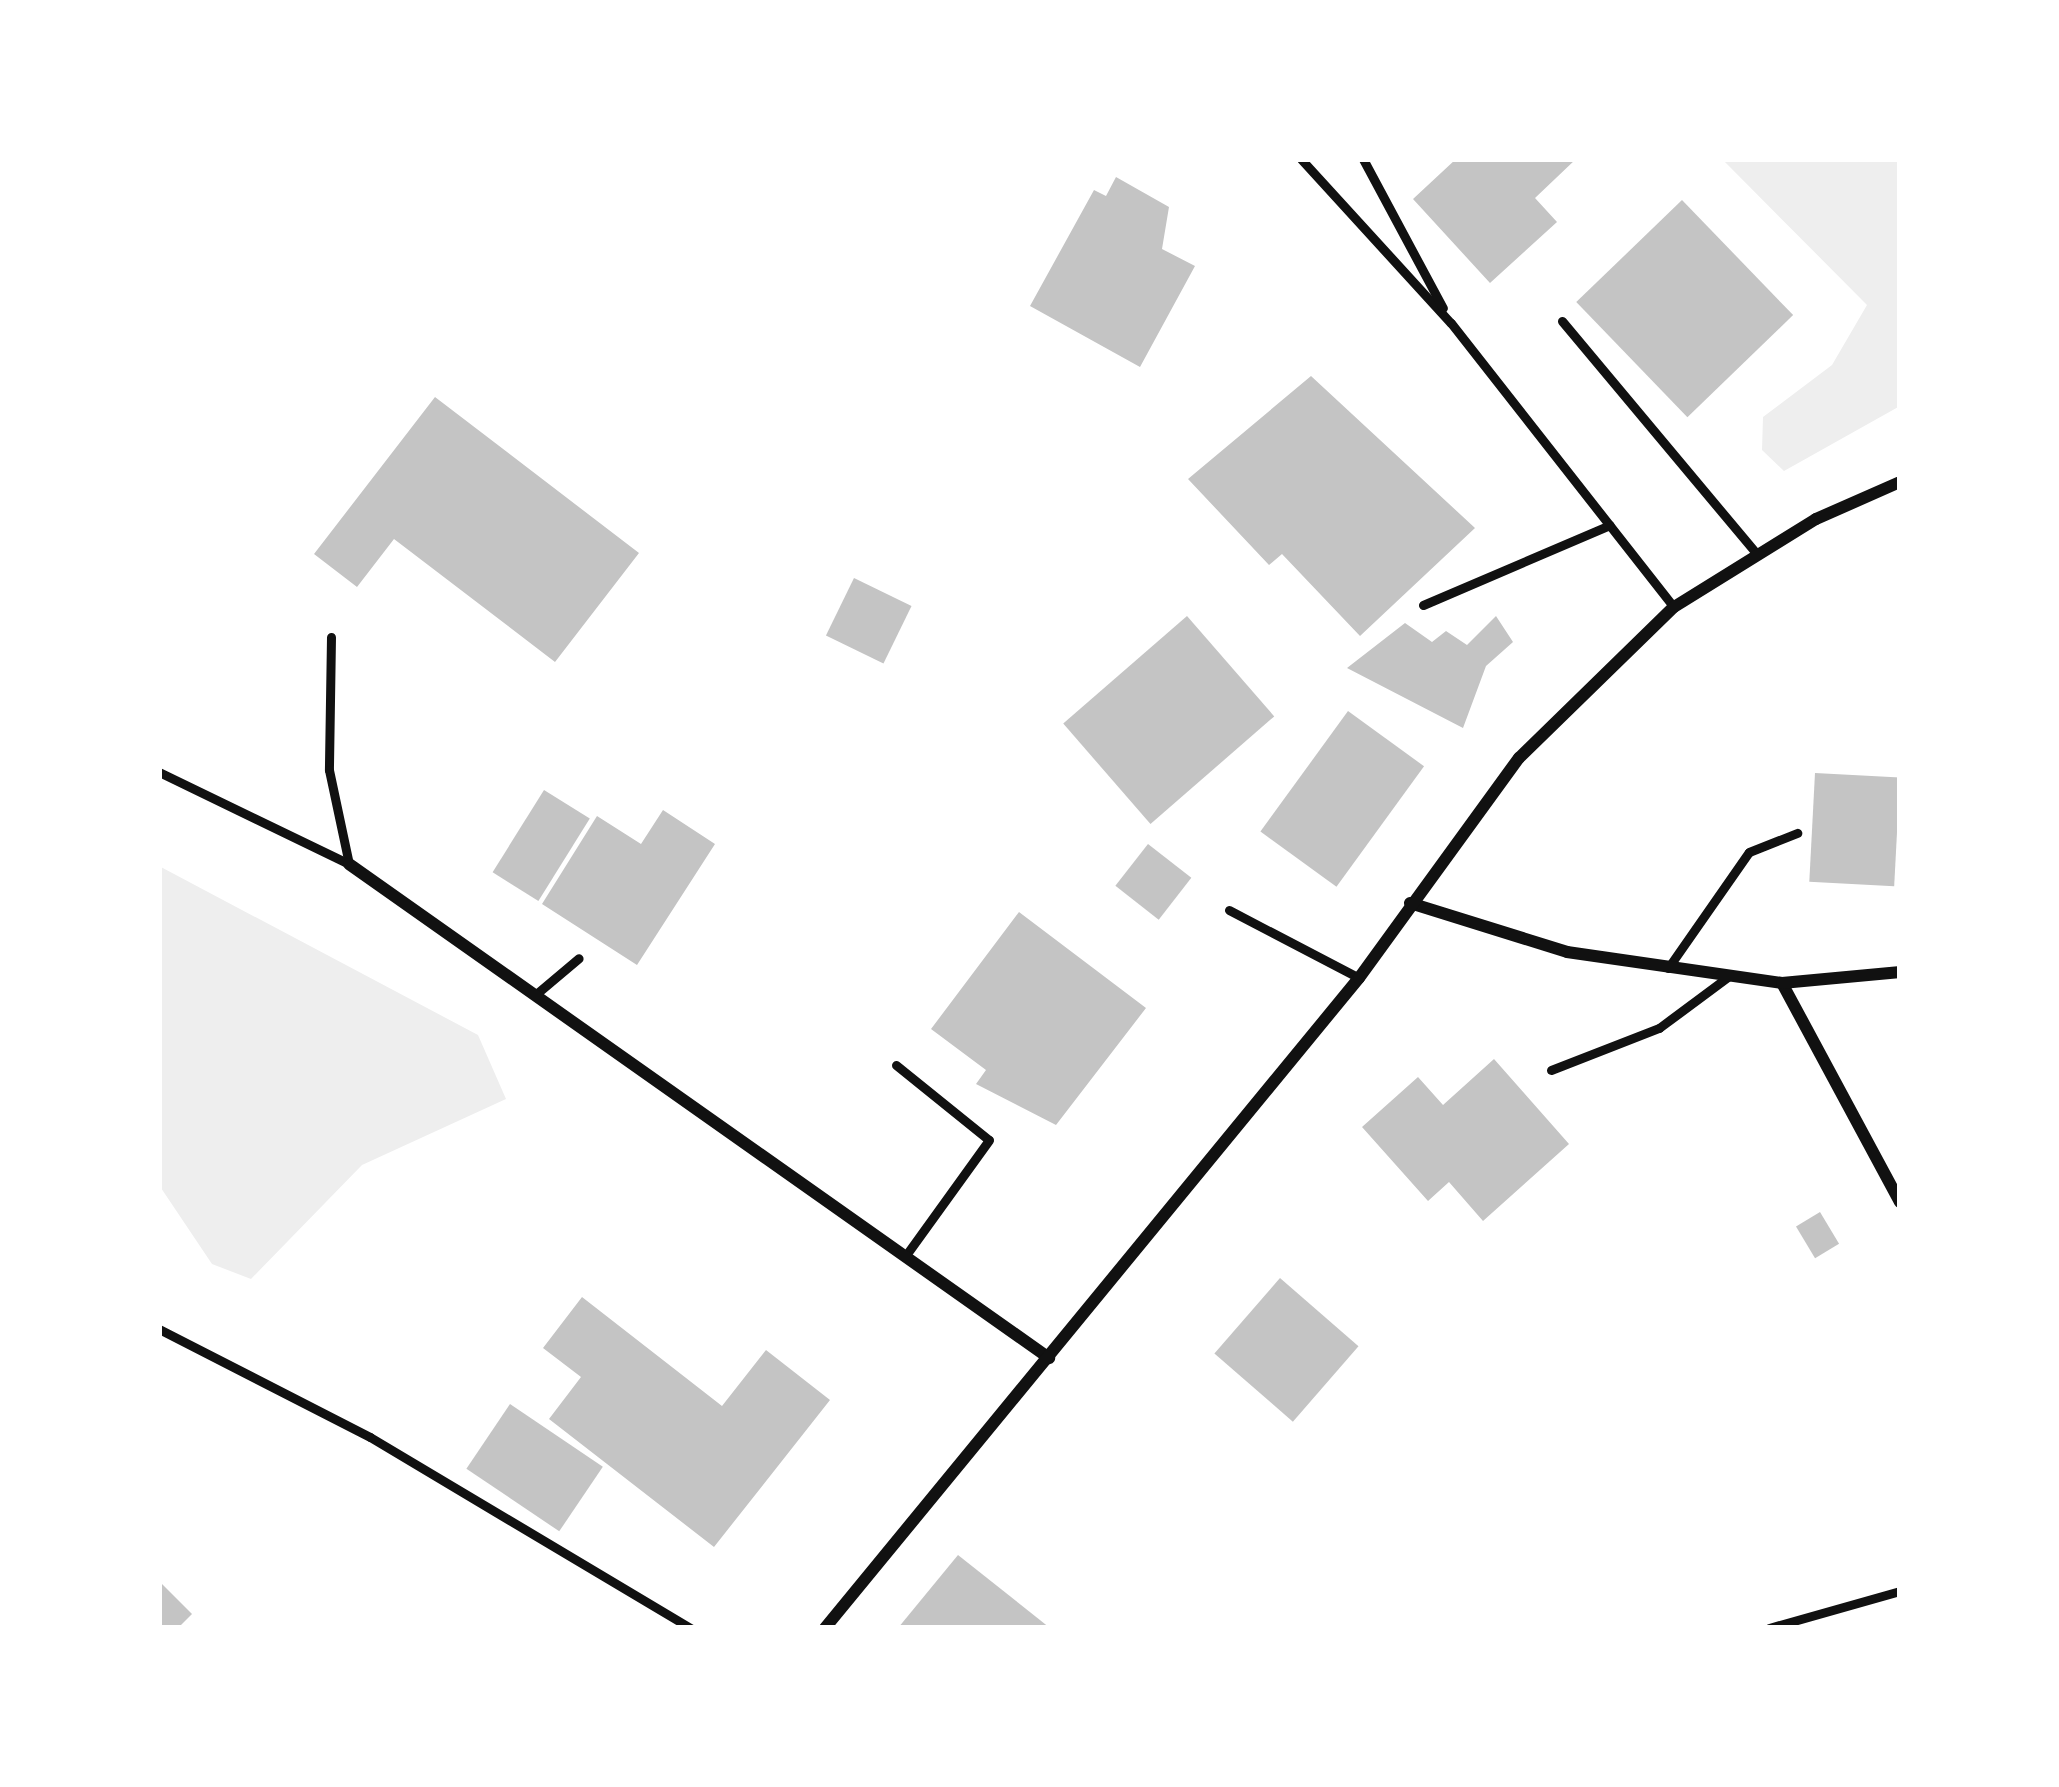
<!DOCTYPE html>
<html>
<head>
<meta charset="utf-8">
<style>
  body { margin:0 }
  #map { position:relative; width:2059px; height:1787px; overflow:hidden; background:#fff; font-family:Montserrat,sans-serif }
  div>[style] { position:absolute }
  .green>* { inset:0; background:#eee }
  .building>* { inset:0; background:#c4c4c4; transform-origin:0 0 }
  .service>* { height:9px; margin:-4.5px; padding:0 4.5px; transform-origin:4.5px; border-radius:4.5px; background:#111 }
  .minor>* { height:12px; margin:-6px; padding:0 6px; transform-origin:6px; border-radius:6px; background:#111 }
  span { translate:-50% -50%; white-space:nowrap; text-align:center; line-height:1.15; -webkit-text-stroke:9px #fff; paint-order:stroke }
  .frame { position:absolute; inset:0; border:162px solid #fff; pointer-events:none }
</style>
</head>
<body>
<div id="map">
  <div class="green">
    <i style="clip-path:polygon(1722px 159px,1900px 159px,1900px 406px,1784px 471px,1762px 450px,1763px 417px,1832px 365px,1867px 305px)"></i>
    <i style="clip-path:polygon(159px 866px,478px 1035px,506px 1099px,362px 1165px,251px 1279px,212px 1264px,159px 1185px)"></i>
  </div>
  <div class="building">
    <i style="clip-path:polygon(1456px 159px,1576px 159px,1535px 198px,1557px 222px,1490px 283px,1413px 199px)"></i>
    <i style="clip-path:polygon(1116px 177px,1169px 207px,1162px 249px,1195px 266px,1140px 367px,1030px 306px,1094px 190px,1106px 196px)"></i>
    <i style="left:1682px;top:200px;width:160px;height:147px;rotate:46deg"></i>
    <i style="clip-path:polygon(1311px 376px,1475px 528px,1360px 636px,1282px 554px,1269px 565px,1188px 479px)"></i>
    <i style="clip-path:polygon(435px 397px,639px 553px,555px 662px,394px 539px,357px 587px,314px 554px)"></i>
    <i style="left:854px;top:578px;width:64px;height:64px;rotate:26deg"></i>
    <i style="left:1187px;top:616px;width:133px;height:164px;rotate:49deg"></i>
    <i style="clip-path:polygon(1496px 616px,1513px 642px,1486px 666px,1463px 728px,1347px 668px,1405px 623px,1432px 642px,1446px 631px,1467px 645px)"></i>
    <i style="left:1348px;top:711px;width:94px;height:149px;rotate:36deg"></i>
    <i style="left:1815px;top:773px;width:85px;height:109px;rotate:3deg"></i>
    <i style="left:544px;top:790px;width:54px;height:97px;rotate:32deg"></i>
    <i style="clip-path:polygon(663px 810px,715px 844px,637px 965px,542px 904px,597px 816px,641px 844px)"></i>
    <i style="left:1148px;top:844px;width:55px;height:53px;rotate:38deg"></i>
    <i style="clip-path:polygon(1019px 912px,1146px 1008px,1056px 1125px,976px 1084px,986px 1070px,931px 1029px)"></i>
    <i style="clip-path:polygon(1494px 1059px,1569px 1144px,1483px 1221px,1449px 1182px,1428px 1201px,1362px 1127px,1418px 1077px,1443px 1105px)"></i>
    <i style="left:1820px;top:1212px;width:37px;height:28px;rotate:59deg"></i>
    <i style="left:1280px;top:1278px;width:104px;height:100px;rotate:41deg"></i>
    <i style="clip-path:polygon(582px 1297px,722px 1406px,766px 1350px,830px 1400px,714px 1547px,549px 1419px,581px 1377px,543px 1348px)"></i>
    <i style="left:510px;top:1404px;width:112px;height:78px;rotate:34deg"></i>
    <i style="clip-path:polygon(958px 1555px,1050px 1628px,898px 1628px)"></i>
    <i style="clip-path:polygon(159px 1581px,192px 1614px,178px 1628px,159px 1628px)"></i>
  </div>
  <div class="service">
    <i style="left:1301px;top:159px;width:222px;rotate:47.6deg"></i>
    <i style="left:1451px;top:323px;width:361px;rotate:51.9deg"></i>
    <i style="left:1363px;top:159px;width:169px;rotate:61.8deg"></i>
    <i style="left:1562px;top:321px;width:305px;rotate:50.1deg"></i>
    <i style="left:1423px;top:605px;width:203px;rotate:-23.2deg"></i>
    <i style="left:331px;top:637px;width:133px;rotate:90.9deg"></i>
    <i style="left:329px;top:770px;width:96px;rotate:78deg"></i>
    <i style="left:159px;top:772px;width:211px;rotate:25.8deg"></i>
    <i style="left:1229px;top:910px;width:147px;rotate:27.6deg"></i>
    <i style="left:1668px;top:968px;width:141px;rotate:-55.1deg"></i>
    <i style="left:1749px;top:852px;width:52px;rotate:-21.6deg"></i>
    <i style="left:535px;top:995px;width:57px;rotate:-40.1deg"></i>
    <i style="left:896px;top:1065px;width:119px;rotate:38.9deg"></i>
    <i style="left:989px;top:1140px;width:137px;rotate:125.8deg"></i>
    <i style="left:1551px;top:1070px;width:116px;rotate:-21.3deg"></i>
    <i style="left:1659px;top:1028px;width:87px;rotate:-36.6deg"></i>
    <i style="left:159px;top:1329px;width:237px;rotate:27.1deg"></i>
    <i style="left:370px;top:1437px;width:374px;rotate:30.8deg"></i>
    <i style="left:1769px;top:1628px;width:136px;rotate:-15.8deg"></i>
  </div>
  <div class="minor">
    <i style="left:349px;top:864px;width:857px;rotate:35.21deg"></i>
    <i style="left:1410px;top:903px;width:164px;rotate:17.3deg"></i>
    <i style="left:1567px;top:952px;width:217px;rotate:8.2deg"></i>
    <i style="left:1782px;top:983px;width:249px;rotate:61.7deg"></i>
    <i style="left:1782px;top:983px;width:119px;rotate:-5.3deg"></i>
    <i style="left:825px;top:1628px;width:841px;rotate:-50.6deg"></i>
    <i style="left:1359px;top:978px;width:272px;rotate:-54deg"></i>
    <i style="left:1519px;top:758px;width:216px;rotate:-44.3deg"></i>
    <i style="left:1674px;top:607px;width:167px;rotate:-31.8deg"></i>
    <i style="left:1816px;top:519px;width:92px;rotate:-23.8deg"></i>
  </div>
  <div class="frame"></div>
</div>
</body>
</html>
